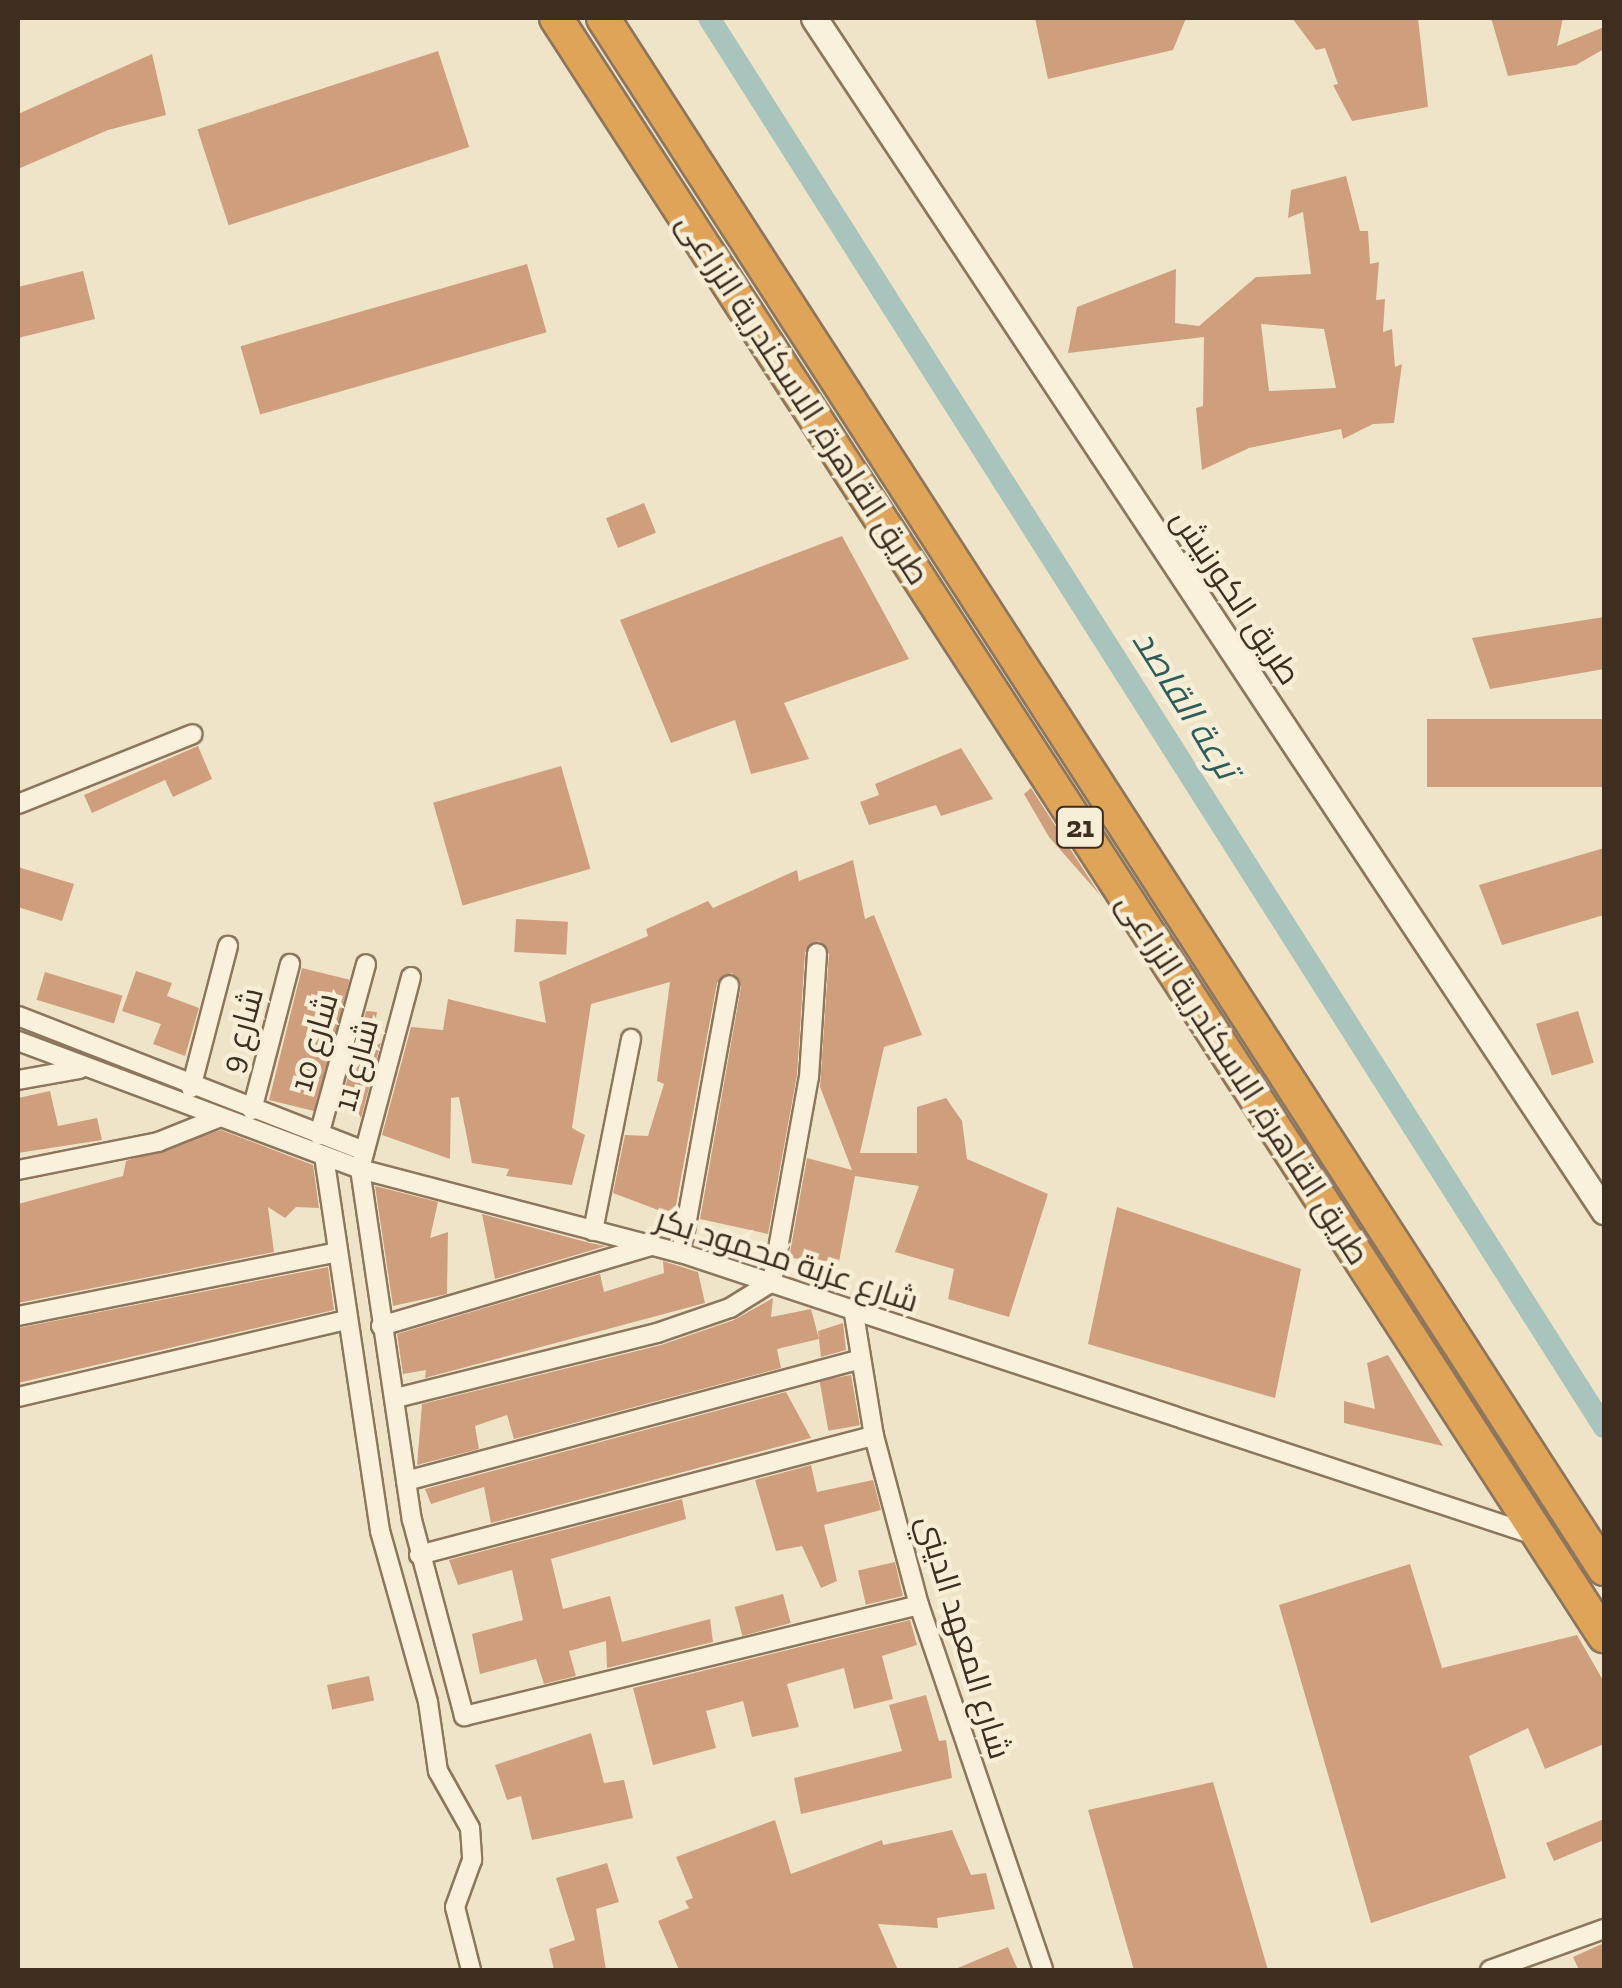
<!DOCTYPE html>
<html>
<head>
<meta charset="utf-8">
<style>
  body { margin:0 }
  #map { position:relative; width:1622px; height:1988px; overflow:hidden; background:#f0e4c8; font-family:"Zilla Slab",Cairo,serif }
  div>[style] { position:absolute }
  .canal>* { height:22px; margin:-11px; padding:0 11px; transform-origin:11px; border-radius:11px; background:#a9c4bc }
  .building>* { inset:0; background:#cf9f7d; transform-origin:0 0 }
  .roads { filter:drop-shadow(2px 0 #8d765c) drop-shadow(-2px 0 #8d765c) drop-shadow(0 2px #8d765c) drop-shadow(0 -2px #8d765c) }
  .street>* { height:18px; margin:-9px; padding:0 9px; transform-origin:9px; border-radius:9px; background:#faf1dc }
  .secondary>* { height:25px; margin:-12.5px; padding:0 12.5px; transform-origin:12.5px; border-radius:12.5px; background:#faf1dc }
  .highway>* { height:32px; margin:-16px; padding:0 16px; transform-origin:16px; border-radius:16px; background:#e0a458 }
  span { translate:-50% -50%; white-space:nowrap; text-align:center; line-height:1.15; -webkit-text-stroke:9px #f7eed8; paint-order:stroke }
  .shield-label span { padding:2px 8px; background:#f7eed8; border:2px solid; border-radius:8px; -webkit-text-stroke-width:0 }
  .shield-label { font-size:30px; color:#3d2e20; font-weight:700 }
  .street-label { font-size:32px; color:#3d2e20 }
  .water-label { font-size:35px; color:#2f5d5a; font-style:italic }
  .frame { position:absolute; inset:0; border:20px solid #3d2e20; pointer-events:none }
</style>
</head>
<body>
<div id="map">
  <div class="canal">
    <i style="left:709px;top:18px;width:1669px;rotate:57.58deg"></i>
  </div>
  <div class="building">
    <i style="clip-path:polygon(1035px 18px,1186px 18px,1173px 50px,1048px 79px)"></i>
    <i style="clip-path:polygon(1292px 18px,1418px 18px,1428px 107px,1352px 121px,1333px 85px,1338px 84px,1325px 48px,1316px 50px)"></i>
    <i style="clip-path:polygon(1491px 18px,1563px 18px,1557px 46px,1604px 27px,1604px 49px,1576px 65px,1508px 76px)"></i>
    <i style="left:438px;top:51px;width:101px;height:253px;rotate:72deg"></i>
    <i style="clip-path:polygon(152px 54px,166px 115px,108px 130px,18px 169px,18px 114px)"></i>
    <i style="clip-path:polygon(evenodd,1346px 176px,1360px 231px,1368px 231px,1370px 264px,1379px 262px,1376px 300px,1385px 299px,1383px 332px,1392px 329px,1395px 367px,1402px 364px,1394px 423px,1373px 424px,1343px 439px,1341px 429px,1249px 448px,1202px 470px,1196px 408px,1203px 406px,1204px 337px,1068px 353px,1077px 307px,1176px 269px,1175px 323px,1199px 326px,1256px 277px,1311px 274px,1303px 212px,1288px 218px,1291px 190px,1346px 176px,1261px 324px,1324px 329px,1336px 388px,1269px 391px,1261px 324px)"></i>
    <i style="left:527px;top:264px;width:71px;height:298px;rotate:74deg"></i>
    <i style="clip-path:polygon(83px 271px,95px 319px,18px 338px,18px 287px)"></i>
    <i style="left:644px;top:503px;width:32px;height:41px;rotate:68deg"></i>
    <i style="clip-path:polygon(842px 536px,909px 659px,784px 703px,809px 759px,751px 774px,735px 720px,671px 743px,620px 620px)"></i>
    <i style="clip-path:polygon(1604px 617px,1604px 669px,1490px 689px,1472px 638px)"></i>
    <i style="left:1604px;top:719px;width:68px;height:177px;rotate:90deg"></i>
    <i style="clip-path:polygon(198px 746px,212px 779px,173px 797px,165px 780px,92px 813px,84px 795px)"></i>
    <i style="clip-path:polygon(961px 748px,993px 799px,941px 816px,936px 805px,869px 825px,860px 802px,879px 795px,875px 784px)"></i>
    <i style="left:561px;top:766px;width:107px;height:133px;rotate:74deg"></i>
    <i style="clip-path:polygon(1031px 788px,1100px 895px,1049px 837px,1024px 794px)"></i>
    <i style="clip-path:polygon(1604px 848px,1604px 915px,1502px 945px,1479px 885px)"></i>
    <i style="clip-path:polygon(853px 860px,865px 919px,874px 915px,922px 1035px,884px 1047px,860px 1153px,917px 1153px,917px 1107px,946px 1098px,962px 1121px,967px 1159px,1048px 1194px,1009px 1317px,948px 1299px,954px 1269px,895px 1252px,919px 1186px,855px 1176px,839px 1262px,789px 1258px,807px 1158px,852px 1170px,820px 1087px,829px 954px,819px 941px,805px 952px,797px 1075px,768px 1234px,700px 1219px,741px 987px,732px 973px,717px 983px,674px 1216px,613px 1193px,625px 1135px,648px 1136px,664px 1084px,657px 1081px,670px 982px,591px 1004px,572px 1128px,585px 1135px,572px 1185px,506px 1176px,509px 1169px,472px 1163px,459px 1097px,451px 1098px,450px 1159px,382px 1135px,411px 1027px,443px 1030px,448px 999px,546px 1023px,539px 982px,648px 936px,646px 929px,708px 901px,713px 908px,797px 870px,799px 881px)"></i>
    <i style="clip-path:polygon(18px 867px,74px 884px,62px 921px,18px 907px)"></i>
    <i style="left:516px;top:919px;width:52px;height:33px;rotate:3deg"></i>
    <i style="left:302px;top:968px;width:49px;height:136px;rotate:14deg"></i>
    <i style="clip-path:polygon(136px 971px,172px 983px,167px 996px,199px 1008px,185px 1056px,153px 1044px,161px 1024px,122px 1011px)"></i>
    <i style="left:45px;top:972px;width:81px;height:29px;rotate:17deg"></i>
    <i style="clip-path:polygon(366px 1011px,377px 1012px,371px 1048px,381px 1043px,361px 1118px,345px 1087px)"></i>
    <i style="left:1578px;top:1011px;width:54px;height:44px;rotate:73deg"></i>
    <i style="clip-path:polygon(50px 1091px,58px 1126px,97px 1118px,102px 1140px,18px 1153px,18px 1098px)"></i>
    <i style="clip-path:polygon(221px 1130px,313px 1165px,319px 1208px,296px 1207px,285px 1218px,268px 1207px,274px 1252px,18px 1303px,18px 1204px,123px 1176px,126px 1161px)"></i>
    <i style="clip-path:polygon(375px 1186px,438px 1202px,430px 1238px,448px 1232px,447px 1294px,393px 1306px)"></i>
    <i style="clip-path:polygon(1117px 1207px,1301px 1269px,1275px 1398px,1088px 1344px)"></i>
    <i style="clip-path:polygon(482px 1214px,590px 1243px,606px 1246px,495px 1279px)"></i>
    <i style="clip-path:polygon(663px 1261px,698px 1272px,705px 1303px,425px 1378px,426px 1370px,403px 1374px,397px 1334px,600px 1274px,604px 1292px,664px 1273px)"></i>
    <i style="clip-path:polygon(328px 1267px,334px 1310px,18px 1383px,18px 1328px)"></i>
    <i style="clip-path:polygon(773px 1298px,771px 1317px,811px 1309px,819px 1339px,777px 1349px,781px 1368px,514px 1439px,507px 1415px,475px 1426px,479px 1449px,417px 1465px,422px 1404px,661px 1345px,734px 1320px)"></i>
    <i style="clip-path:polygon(843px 1323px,846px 1350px,821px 1357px,818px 1331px)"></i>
    <i style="clip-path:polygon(1388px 1355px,1443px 1446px,1344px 1423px,1344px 1401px,1375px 1409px,1367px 1363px)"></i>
    <i style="left:851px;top:1375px;width:51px;height:32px;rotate:80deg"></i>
    <i style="clip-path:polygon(786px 1392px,811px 1438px,491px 1523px,484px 1487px,431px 1504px,425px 1489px)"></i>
    <i style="clip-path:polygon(811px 1465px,817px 1492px,873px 1480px,881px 1510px,824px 1525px,837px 1581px,821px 1588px,802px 1546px,776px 1551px,755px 1480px)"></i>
    <i style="clip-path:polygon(682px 1499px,686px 1519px,551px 1559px,563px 1609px,610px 1596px,622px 1642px,710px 1619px,713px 1642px,607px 1668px,606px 1641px,569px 1651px,576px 1676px,544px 1684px,536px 1659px,480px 1674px,472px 1634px,523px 1620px,512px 1570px,458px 1585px,449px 1560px)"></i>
    <i style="left:895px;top:1562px;width:35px;height:38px;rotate:77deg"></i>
    <i style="clip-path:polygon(1410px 1564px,1442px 1668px,1577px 1635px,1604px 1682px,1604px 1744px,1545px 1769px,1528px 1728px,1469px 1756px,1506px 1878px,1371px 1923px,1279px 1605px)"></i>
    <i style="left:783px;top:1594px;width:30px;height:50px;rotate:75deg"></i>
    <i style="clip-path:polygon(910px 1620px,917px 1645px,882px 1656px,893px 1699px,854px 1709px,844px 1668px,787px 1684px,799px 1727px,752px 1737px,743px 1701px,706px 1711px,716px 1748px,653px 1765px,633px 1688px)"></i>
    <i style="left:369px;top:1676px;width:25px;height:43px;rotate:78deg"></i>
    <i style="clip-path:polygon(926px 1695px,939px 1741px,946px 1740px,952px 1778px,801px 1814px,794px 1778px,902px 1751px,889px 1705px)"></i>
    <i style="clip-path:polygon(591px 1733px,604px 1783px,624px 1780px,633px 1818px,532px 1840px,521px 1796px,507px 1800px,495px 1765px)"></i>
    <i style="clip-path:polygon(1213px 1782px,1268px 1970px,1134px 1970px,1088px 1810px)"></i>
    <i style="clip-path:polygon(1604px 1819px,1604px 1840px,1554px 1861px,1546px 1843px)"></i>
    <i style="clip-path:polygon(775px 1820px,791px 1874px,882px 1840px,883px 1845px,952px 1830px,971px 1875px,986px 1873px,995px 1909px,937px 1918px,938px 1928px,878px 1924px,898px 1970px,679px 1970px,658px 1921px,689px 1908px,685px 1901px,693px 1898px,676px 1857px)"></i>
    <i style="clip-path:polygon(607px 1863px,619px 1902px,596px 1909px,606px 1970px,554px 1970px,549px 1949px,575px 1940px,556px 1878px)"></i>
    <i style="clip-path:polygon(1604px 1943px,1604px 1970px,1579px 1970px,1573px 1957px)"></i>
    <i style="clip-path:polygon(1008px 1947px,1018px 1970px,953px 1970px)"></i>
  </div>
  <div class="roads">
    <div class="street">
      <i style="left:18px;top:804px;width:188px;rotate:-21.8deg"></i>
      <i style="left:411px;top:977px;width:199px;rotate:104.9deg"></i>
      <i style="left:360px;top:1169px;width:355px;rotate:81.6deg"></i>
      <i style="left:412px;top:1520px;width:203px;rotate:75.1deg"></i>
      <i style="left:464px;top:1716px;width:468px;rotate:-13.7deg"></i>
      <i style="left:18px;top:1016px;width:372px;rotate:21.3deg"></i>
      <i style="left:18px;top:1041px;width:365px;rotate:20.5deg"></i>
      <i style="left:360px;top:1169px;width:332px;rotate:14.7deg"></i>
      <i style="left:681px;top:1253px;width:902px;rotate:18.29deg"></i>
      <i style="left:18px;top:1080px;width:63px;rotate:-10.1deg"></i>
      <i style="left:191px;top:1088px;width:147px;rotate:-75.4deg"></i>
      <i style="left:252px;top:1110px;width:151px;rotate:-75.4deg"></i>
      <i style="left:319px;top:1135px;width:177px;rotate:-74.6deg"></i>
      <i style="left:324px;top:1156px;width:379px;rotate:81.5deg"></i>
      <i style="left:380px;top:1531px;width:178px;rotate:74.3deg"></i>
      <i style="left:428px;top:1702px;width:70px;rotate:81.8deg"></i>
      <i style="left:438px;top:1771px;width:65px;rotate:60.7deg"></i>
      <i style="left:470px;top:1828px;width:32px;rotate:86deg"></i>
      <i style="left:472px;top:1860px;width:50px;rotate:109.9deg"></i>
      <i style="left:455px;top:1907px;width:65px;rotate:75.7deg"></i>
      <i style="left:18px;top:1170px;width:143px;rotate:-11.3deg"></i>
      <i style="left:158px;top:1142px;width:65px;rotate:-21.8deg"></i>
      <i style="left:593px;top:1231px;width:196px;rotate:-78.8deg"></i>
      <i style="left:681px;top:1253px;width:272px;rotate:-79.8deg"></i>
      <i style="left:854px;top:1314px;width:124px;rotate:80.7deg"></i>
      <i style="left:874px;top:1436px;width:175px;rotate:75.1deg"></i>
      <i style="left:919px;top:1605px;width:385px;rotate:71.2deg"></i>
      <i style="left:18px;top:1316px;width:326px;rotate:-11.3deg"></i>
      <i style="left:381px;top:1326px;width:282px;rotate:-16.5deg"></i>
      <i style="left:18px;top:1397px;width:337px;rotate:-13.2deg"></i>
      <i style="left:396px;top:1398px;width:269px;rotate:-14deg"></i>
      <i style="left:657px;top:1333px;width:77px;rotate:-18.9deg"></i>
      <i style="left:730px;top:1308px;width:49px;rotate:-31.8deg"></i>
      <i style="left:772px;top:1282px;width:208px;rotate:-79.8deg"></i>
      <i style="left:809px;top:1077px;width:124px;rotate:-86.3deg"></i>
      <i style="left:406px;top:1481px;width:469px;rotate:-15deg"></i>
      <i style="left:419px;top:1555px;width:470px;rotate:-14.7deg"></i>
      <i style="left:1490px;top:1970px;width:121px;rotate:-19.8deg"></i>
    </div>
    <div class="secondary">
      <i style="left:814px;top:18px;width:1431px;rotate:56.49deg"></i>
    </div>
    <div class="highway">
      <i style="left:556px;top:18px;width:1928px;rotate:57.07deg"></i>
      <i style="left:603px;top:18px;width:1846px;rotate:57.16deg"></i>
    </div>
  </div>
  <div class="shield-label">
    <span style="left:1080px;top:827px">21</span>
  </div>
  <div class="street-label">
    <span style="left:803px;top:399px;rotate:57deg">طريق القاهرة, الاسكندرية الزراعى</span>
    <span style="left:1236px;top:597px;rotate:56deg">طريق الكورنيش</span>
    <span style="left:242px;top:1030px;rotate:-75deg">شارع 9</span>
    <span style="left:314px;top:1042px;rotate:-74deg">شارع 10</span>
    <span style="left:356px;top:1065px;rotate:-75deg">شارع 11</span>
    <span style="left:1243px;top:1079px;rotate:57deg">طريق القاهرة, الاسكندرية الزراعى</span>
    <span style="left:787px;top:1260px;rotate:18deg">شارع عزبة محمود بكر</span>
    <span style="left:964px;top:1637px;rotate:73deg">شارع المعهد الديني</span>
  </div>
  <div class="water-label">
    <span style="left:1186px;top:704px;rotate:58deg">ترعة القاصد</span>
  </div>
  <div class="frame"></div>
</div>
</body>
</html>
